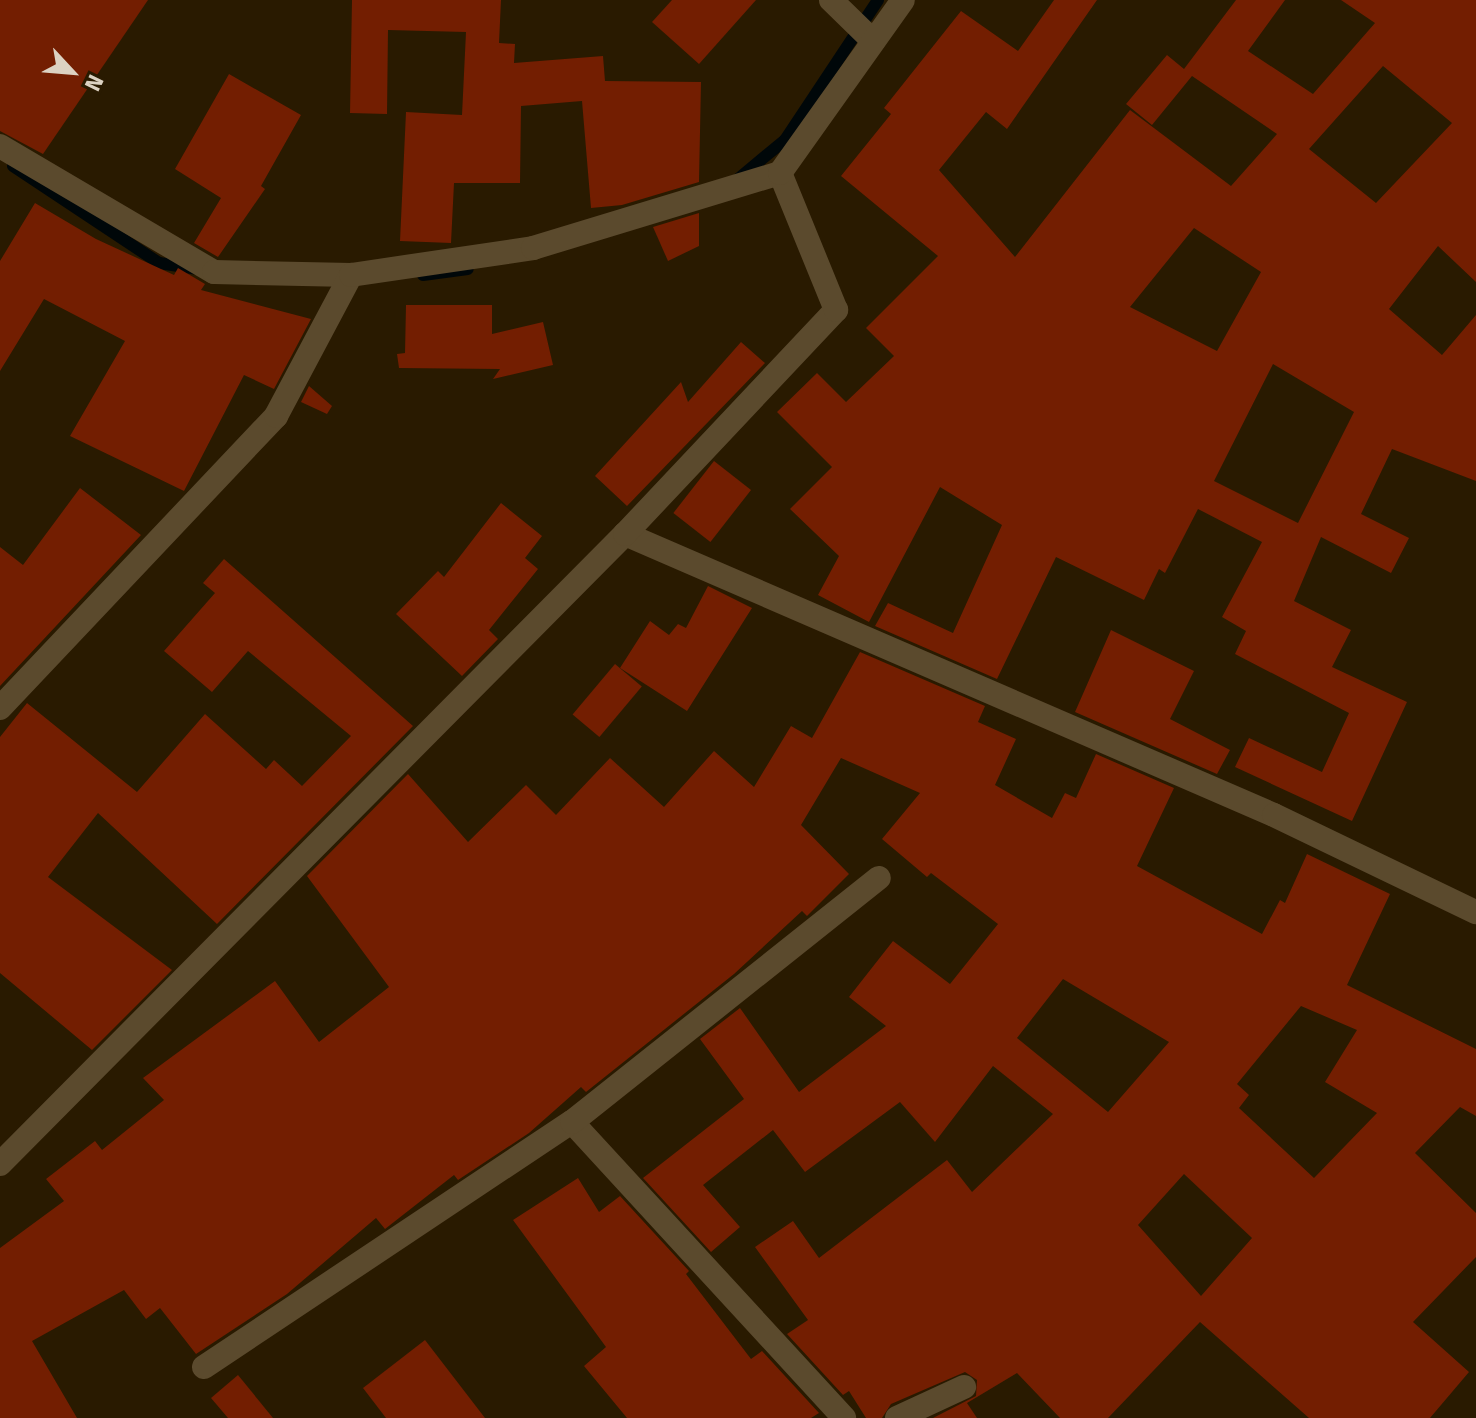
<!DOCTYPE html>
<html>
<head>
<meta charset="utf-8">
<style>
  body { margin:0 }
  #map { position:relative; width:1476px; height:1418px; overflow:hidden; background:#291a00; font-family:"Fira Sans",sans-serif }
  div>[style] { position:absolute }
  .stream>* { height:12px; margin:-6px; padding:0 6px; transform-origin:6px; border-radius:6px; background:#000709 }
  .building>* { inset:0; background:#731e01; transform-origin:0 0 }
  .minor>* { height:24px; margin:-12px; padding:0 12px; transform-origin:12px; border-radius:12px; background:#5b4a2d }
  span { translate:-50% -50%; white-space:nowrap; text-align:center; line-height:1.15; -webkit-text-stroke:8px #291a00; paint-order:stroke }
  .north { position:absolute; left:32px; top:32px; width:80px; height:80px; -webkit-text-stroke:6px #291a00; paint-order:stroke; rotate:116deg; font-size:22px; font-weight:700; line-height:32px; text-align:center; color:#dcd2c2 }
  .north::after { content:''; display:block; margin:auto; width:28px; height:36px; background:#dcd2c2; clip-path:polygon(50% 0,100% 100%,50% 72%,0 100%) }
</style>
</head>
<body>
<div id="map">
  <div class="stream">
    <i style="left:13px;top:166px;width:175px;rotate:33.6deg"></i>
    <i style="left:159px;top:263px;width:38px;rotate:9deg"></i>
    <i style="left:738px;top:179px;width:61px;rotate:-39.7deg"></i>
    <i style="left:785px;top:140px;width:168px;rotate:-56.4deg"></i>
    <i style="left:423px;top:275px;width:45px;rotate:-7.6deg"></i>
  </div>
  <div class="building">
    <i style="clip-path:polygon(0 0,148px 0,43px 154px,0 131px)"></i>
    <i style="clip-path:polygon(352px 0,501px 0,499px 43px,515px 44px,514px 63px,603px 56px,605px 81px,701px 82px,699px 182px,622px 205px,591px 208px,582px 101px,521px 106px,520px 183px,454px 183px,451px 243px,400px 241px,406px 112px,462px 115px,466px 32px,388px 30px,387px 114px,350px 113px)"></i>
    <i style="clip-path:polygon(672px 0,756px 0,699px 64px,652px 22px)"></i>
    <i style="clip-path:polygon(evenodd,1054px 0,1097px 0,1007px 129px,986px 112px,939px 170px,1015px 257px,1130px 110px,1231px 186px,1277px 134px,1192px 76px,1152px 125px,1126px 104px,1167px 55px,1184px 69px,1236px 0,1285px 0,1248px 51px,1313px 94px,1375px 23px,1341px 0,1476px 0,1476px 282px,1438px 246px,1389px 309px,1442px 355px,1476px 315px,1476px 481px,1392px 449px,1361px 514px,1409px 538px,1391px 573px,1321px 537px,1294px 601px,1351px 630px,1332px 667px,1407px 702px,1352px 821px,1235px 767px,1249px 738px,1322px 772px,1349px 713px,1235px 654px,1246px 631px,1222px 617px,1262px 542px,1198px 509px,1165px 573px,1159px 569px,1144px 600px,1056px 557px,997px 679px,875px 626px,888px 603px,953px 633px,1002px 525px,940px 487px,869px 622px,818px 595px,839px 556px,790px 509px,832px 467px,777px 412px,817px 373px,846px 402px,894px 356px,866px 328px,938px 256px,841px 176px,891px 114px,884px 108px,961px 11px,1018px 51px,1054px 0,1383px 66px,1452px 123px,1376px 203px,1309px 149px,1383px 66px,1054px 0,1194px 228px,1261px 272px,1217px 351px,1130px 307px,1194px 228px,1054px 0,1273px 364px,1354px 412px,1298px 523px,1214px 481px,1273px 364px)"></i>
    <i style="clip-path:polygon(229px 74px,301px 115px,261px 186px,265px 189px,218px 257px,194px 243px,221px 198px,175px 169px)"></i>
    <i style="clip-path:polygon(35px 203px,96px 239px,174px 275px,178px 268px,205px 284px,201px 290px,311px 319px,274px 389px,244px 375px,184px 491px,70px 436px,125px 341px,44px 299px,0 371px,0 261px)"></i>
    <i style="clip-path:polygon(699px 213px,699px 246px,668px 261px,653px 227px)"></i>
    <i style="clip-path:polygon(406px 305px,492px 305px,492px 334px,543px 322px,553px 365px,493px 379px,500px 369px,399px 368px,397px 354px,405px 353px)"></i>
    <i style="clip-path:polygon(741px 342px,765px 363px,627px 506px,595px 476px,681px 382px,688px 402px)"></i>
    <i style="clip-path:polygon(309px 386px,332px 406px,327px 414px,301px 402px)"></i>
    <i style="left:714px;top:461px;width:47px;height:66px;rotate:38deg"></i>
    <i style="clip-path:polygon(80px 488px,141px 535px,0 686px,0 547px,23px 565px)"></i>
    <i style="clip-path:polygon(501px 503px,542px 536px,525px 558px,538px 569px,489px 630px,498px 639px,462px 676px,396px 614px,438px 571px,444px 577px)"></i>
    <i style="clip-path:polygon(224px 559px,413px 726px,217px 924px,98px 813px,48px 877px,172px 970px,92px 1050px,0 973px,0 737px,27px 703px,137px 792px,205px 714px,266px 769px,274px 760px,302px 786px,351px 736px,248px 651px,212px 692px,164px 651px,215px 593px,203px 583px)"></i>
    <i style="clip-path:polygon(708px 586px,752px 608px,687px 711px,620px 668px,650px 621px,669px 635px,678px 624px,686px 628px)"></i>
    <i style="clip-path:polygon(1111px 630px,1194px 671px,1170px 719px,1230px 750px,1217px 774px,1075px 712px)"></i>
    <i style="clip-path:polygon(evenodd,860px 652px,985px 706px,978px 722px,1016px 739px,995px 785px,1052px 818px,1065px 793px,1076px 798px,1096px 754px,1174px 788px,1137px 866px,1262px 934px,1280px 900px,1285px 903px,1307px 854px,1390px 894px,1347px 985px,1476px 1049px,1476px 1116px,1460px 1107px,1415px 1153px,1476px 1213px,1476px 1257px,1413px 1322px,1469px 1372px,1430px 1418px,1309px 1418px,1200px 1322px,1108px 1418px,1060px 1418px,1017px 1373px,967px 1403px,977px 1418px,933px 1418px,976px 1396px,977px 1380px,965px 1372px,891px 1404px,882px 1418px,866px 1418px,849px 1391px,843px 1395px,787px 1334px,808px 1320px,755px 1247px,793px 1221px,819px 1258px,947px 1160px,972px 1192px,1053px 1114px,993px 1066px,935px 1142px,900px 1102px,805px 1172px,773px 1130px,703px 1185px,740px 1227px,711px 1252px,643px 1178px,744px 1099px,700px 1039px,740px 1008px,799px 1092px,886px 1026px,849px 997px,893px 941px,950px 984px,998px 924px,931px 873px,927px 877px,882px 839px,920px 793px,841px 758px,801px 825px,849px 874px,807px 916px,802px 911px,734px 974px,586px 1092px,581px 1087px,529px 1133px,458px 1180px,454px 1175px,385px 1229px,376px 1218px,287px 1294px,196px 1354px,160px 1308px,146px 1319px,124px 1290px,32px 1341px,77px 1418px,0 1418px,0 1248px,64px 1201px,46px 1179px,95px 1141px,102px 1150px,164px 1100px,143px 1078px,275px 981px,319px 1042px,389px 987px,307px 876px,408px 774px,468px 842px,526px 785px,556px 815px,610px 758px,664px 807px,714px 751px,754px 787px,791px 726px,812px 738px,860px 652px,1063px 979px,1169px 1042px,1108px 1112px,1017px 1038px,1063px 979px,860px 652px,1301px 1006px,1357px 1030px,1325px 1082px,1377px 1113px,1314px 1178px,1239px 1108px,1249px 1095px,1237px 1084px,1301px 1006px,860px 652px,1184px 1174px,1252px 1238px,1201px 1296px,1138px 1225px,1184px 1174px)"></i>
    <i style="left:615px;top:664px;width:35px;height:66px;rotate:40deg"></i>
    <i style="clip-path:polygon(578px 1178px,599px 1212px,620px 1196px,689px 1271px,686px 1274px,751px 1359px,762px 1351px,819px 1413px,811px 1418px,627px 1418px,584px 1366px,606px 1347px,513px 1220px)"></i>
    <i style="clip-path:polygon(425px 1340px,485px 1418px,386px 1418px,363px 1388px)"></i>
    <i style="clip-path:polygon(238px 1375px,273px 1418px,228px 1418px,211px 1398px)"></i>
  </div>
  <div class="minor">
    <i style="left:831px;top:0;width:59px;rotate:44.3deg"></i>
    <i style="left:0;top:146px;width:248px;rotate:30.5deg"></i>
    <i style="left:214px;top:272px;width:137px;rotate:1.3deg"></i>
    <i style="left:625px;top:534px;width:707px;rotate:23.41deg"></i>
    <i style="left:1274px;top:815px;width:224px;rotate:25.7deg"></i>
    <i style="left:0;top:708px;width:402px;rotate:-46.6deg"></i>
    <i style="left:276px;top:416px;width:160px;rotate:-62deg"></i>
    <i style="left:351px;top:275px;width:184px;rotate:-8.4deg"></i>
    <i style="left:533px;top:248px;width:258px;rotate:-16.9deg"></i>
    <i style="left:572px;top:1122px;width:402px;rotate:47.4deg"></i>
    <i style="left:0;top:1164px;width:887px;rotate:-45.23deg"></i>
    <i style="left:625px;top:534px;width:308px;rotate:-46.7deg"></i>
    <i style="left:836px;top:310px;width:148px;rotate:-112.2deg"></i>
    <i style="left:780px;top:173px;width:212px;rotate:-54.6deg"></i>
    <i style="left:204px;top:1367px;width:442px;rotate:-33.7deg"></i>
    <i style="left:572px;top:1122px;width:392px;rotate:-38.5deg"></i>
    <i style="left:897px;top:1418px;width:74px;rotate:-24.8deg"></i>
  </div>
  <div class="north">N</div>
</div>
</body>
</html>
